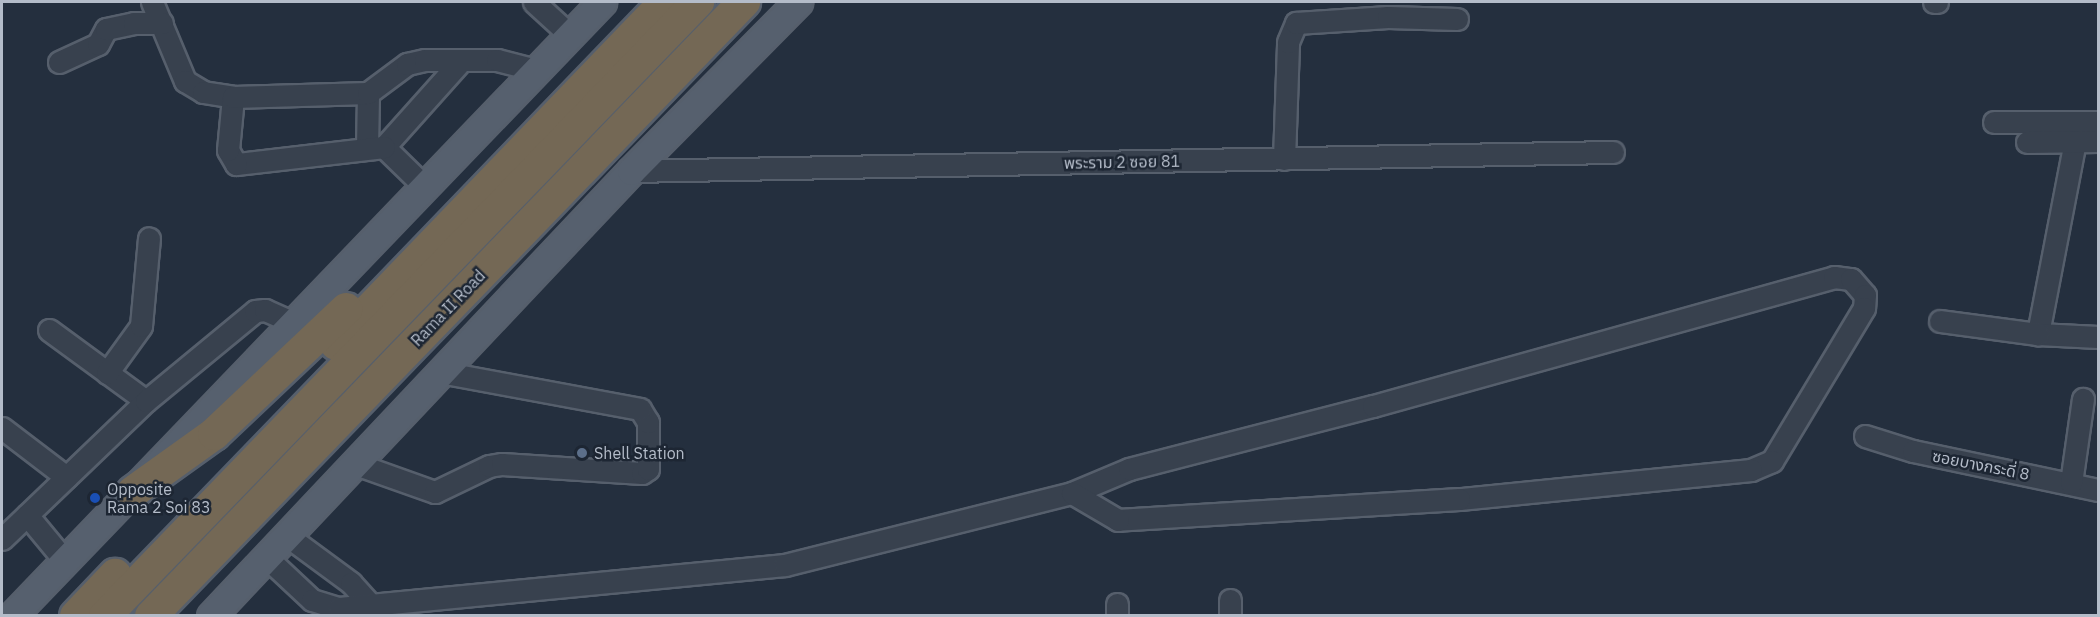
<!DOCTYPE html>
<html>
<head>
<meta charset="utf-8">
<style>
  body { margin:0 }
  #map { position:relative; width:2100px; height:617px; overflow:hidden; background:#242f3e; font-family:"IBM Plex Sans","Noto Sans Thai",sans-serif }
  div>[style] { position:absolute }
  .roads { filter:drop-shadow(2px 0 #565f6c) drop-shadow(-2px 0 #565f6c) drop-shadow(0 2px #565f6c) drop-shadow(0 -2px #565f6c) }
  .minor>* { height:21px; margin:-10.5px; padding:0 10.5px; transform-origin:10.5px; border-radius:10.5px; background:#38414e }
  .major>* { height:27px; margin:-13.5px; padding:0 13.5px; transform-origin:13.5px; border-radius:13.5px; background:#56606e }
  .highway>* { height:32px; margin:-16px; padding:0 16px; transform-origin:16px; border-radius:16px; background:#746855 }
  .dots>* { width:16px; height:16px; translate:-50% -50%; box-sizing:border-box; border:3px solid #1d2633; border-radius:50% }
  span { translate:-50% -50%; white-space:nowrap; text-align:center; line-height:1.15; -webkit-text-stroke:5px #1d2633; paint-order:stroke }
  .street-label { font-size:16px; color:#b4bcc9 }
  .poi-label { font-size:16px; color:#b4bcc9 }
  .left { translate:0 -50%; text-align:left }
  .frame { position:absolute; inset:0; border:3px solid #b4bcc9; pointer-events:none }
</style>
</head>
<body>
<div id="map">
  <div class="roads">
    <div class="minor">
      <i style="left:152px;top:2px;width:86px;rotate:67.3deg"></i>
      <i style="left:185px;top:81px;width:21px;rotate:31deg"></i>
      <i style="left:203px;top:92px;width:30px;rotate:9deg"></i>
      <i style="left:534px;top:2px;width:49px;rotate:42.5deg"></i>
      <i style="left:1934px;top:2px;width:3px"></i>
      <i style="left:59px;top:62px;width:43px;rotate:-24.8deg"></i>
      <i style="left:98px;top:44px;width:17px;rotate:-62deg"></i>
      <i style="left:106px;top:29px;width:29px;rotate:-12deg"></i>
      <i style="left:134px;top:23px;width:28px"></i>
      <i style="left:1994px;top:122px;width:104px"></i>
      <i style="left:2075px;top:141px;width:197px;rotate:100.9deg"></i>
      <i style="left:2038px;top:334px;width:60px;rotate:2.9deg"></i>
      <i style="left:2027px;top:142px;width:71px;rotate:-0.8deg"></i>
      <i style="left:367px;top:147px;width:54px;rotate:-88.9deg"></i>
      <i style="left:384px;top:147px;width:113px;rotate:-48.2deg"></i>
      <i style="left:1284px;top:159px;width:117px;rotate:-88deg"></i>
      <i style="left:1288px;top:42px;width:21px;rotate:-67deg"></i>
      <i style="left:1296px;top:23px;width:92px;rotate:-3.7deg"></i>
      <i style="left:1388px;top:17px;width:69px;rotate:1.7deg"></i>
      <i style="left:631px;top:171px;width:982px;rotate:-1.11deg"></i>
      <i style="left:424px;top:186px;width:56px;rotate:-135.7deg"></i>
      <i style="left:384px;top:147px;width:149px;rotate:173.4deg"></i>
      <i style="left:236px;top:164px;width:16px;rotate:-120deg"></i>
      <i style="left:228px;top:150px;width:53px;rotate:-84.6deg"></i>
      <i style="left:233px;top:97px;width:135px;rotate:-1.7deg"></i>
      <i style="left:368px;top:93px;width:49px;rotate:-36.6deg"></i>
      <i style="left:407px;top:64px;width:18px;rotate:-13deg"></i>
      <i style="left:425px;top:60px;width:72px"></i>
      <i style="left:497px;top:60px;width:40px;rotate:14.4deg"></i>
      <i style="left:1940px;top:321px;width:99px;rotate:7.6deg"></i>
      <i style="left:49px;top:330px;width:120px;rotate:36.2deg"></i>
      <i style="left:107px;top:373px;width:58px;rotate:-54.1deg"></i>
      <i style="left:141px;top:326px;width:88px;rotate:-84.8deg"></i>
      <i style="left:2px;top:428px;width:81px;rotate:37.4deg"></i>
      <i style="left:1865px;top:436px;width:50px;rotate:17.4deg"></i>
      <i style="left:1913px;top:451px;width:189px;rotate:11.9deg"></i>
      <i style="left:353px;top:463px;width:87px;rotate:19.5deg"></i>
      <i style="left:435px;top:492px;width:60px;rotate:-25.7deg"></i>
      <i style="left:489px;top:466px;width:13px;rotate:-9deg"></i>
      <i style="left:502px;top:464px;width:140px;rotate:3.7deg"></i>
      <i style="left:642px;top:473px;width:7px;rotate:-34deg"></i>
      <i style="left:648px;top:469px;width:47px;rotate:-90deg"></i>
      <i style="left:648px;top:422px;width:15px;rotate:-122deg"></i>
      <i style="left:640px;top:409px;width:203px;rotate:-169.5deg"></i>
      <i style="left:2071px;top:483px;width:85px;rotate:-81.9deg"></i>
      <i style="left:27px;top:515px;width:60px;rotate:50.4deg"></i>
      <i style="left:286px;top:535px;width:81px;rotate:36.4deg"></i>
      <i style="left:351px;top:583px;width:27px;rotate:48deg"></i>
      <i style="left:2px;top:539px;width:199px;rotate:-43.8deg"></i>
      <i style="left:146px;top:401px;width:141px;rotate:-39.5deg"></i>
      <i style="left:255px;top:311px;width:10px;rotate:-6deg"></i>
      <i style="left:265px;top:310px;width:32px;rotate:24deg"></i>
      <i style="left:266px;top:557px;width:63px;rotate:43.1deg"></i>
      <i style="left:312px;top:600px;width:28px;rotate:17deg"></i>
      <i style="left:339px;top:608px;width:448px;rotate:-5.5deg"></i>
      <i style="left:785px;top:565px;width:296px;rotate:-14.1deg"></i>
      <i style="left:1072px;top:493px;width:62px;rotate:-22.8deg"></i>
      <i style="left:1129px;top:469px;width:252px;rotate:-14.5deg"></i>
      <i style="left:1373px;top:406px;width:479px;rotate:-15.6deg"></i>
      <i style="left:1834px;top:277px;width:17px;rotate:7deg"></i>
      <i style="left:1851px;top:279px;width:21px;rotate:49deg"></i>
      <i style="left:1865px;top:295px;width:13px;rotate:94deg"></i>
      <i style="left:1864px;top:308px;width:179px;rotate:121deg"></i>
      <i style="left:1772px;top:461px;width:23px;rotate:157deg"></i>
      <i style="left:1751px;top:470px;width:293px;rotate:174.3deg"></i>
      <i style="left:1459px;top:499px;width:342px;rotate:176.5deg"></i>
      <i style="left:1118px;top:520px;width:53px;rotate:-149.6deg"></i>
      <i style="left:1230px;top:600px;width:16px;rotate:90deg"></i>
      <i style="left:1117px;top:604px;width:12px;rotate:90deg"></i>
    </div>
    <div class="major">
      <i style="left:12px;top:616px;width:852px;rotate:-46.14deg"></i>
      <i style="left:211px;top:616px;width:612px;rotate:-46.66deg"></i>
      <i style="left:631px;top:171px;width:238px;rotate:-45.3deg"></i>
    </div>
    <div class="highway">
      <i style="left:336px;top:344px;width:475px;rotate:-46.1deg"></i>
      <i style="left:133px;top:492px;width:100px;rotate:-35.6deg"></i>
      <i style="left:214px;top:434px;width:182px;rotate:-43.4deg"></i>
      <i style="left:76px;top:616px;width:57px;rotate:-46.4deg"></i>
      <i style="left:105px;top:616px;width:854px;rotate:-46deg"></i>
      <i style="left:151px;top:616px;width:854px;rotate:-46deg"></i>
    </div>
  </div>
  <div class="dots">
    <i style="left:582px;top:453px;background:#5c6f8a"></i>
    <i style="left:95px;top:498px;background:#1a4fb4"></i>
  </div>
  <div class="street-label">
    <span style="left:1122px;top:162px;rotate:-1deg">พระราม 2 ซอย 81</span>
    <span style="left:448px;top:308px;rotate:-46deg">Rama II Road</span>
    <span style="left:1981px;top:465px;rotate:11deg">ซอยบางกระดี่ 8</span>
  </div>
  <div class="poi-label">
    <span class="left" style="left:594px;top:453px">Shell Station</span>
    <span class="left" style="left:107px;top:498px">Opposite<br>Rama 2 Soi 83</span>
  </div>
  <div class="frame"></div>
</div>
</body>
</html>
